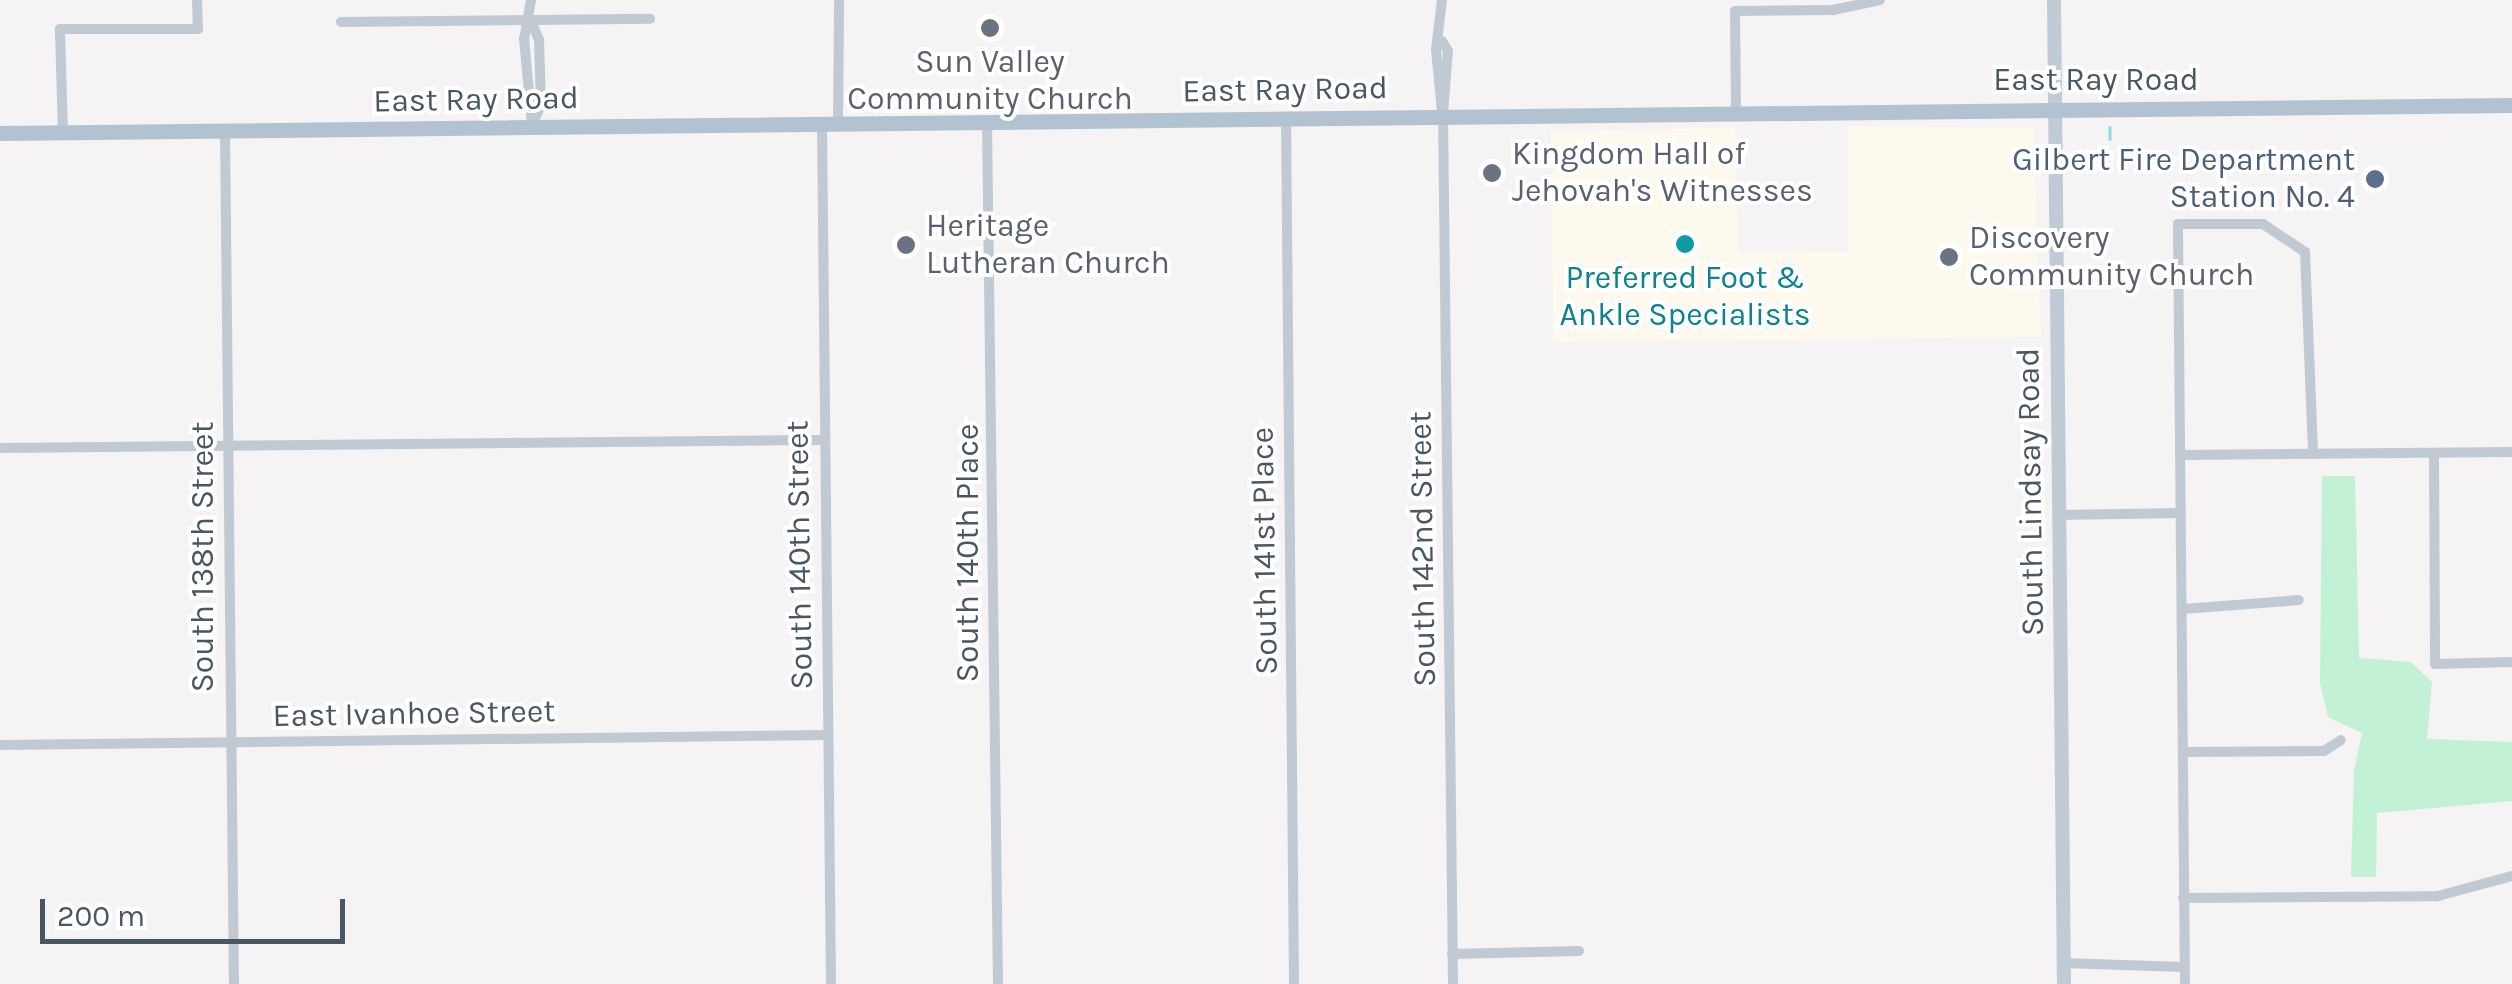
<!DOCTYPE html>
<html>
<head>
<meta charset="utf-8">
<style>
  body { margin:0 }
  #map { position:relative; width:2512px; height:984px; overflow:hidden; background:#f5f3f3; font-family:Karla,sans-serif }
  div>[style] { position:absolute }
  .commercial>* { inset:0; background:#fdf9ef }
  .green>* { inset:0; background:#c3f1d5 }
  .stream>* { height:2.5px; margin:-1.25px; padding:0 1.25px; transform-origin:1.25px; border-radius:1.25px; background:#90daee }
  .street>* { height:10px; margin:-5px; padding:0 5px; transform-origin:5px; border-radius:5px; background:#c1cad2 }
  .secondary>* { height:14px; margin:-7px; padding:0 7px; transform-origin:7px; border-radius:7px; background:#c1cbd6 }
  .primary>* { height:15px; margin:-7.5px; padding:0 7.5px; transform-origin:7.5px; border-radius:7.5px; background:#b3c2d1 }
  .dots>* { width:28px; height:28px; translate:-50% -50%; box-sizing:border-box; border:5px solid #fff; border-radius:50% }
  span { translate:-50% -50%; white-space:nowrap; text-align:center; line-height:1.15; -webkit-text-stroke:8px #fff; paint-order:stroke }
  .worship-label { font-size:32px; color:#5b616d }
  .left { translate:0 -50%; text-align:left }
  .street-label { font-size:32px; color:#4a5661 }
  .service-label { font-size:32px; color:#4e5e75 }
  .right { translate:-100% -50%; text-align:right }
  .culture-label { font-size:32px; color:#0d838f }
  .scale { position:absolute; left:40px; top:899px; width:305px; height:45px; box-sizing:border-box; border:5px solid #4a5661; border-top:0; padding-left:12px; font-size:30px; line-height:35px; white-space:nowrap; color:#4a5661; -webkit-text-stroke:8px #fff; paint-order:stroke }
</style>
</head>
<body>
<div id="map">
  <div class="commercial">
    <i style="clip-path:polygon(1848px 126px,2033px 128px,2041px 337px,1553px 342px,1551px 131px,1735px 128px,1738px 253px,1848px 252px)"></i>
  </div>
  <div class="green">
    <i style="clip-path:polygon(2322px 476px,2355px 476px,2359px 658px,2411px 662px,2432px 682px,2427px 739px,2512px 742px,2512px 801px,2377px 813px,2376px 877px,2351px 877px,2354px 770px,2362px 733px,2328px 717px,2320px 683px)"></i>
  </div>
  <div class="stream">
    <i style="left:2110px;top:127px;width:12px;rotate:90deg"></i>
  </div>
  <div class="street">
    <i style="left:531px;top:0;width:39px;rotate:100deg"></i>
    <i style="left:524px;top:38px;width:88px;rotate:84.8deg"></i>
    <i style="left:531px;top:21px;width:21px;rotate:67deg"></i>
    <i style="left:539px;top:40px;width:65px;rotate:88.2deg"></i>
    <i style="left:541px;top:105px;width:22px;rotate:114deg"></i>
    <i style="left:341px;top:22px;width:309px;rotate:-0.6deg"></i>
    <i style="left:1442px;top:41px;width:12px;rotate:59deg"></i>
    <i style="left:1448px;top:51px;width:62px;rotate:94.6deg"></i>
    <i style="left:1443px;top:113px;width:871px;rotate:89.34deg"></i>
    <i style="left:1442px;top:111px;width:61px;rotate:-95.6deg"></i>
    <i style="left:1436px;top:50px;width:50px;rotate:-83.2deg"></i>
    <i style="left:1736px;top:111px;width:100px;rotate:-90.6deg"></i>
    <i style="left:1735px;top:11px;width:98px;rotate:-0.6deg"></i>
    <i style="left:1833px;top:10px;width:48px;rotate:-12deg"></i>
    <i style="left:1286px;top:118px;width:866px;rotate:89.47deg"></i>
    <i style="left:987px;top:122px;width:862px;rotate:89.27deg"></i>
    <i style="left:822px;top:124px;width:860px;rotate:89.4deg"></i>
    <i style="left:838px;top:124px;width:124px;rotate:-89.5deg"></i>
    <i style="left:225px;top:130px;width:854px;rotate:89.4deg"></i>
    <i style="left:63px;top:133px;width:104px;rotate:-91.7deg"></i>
    <i style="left:60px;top:29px;width:138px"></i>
    <i style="left:198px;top:29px;width:29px;rotate:-92deg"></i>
    <i style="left:0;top:448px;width:822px;rotate:-0.56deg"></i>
    <i style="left:2434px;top:454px;width:210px;rotate:89.7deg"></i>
    <i style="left:2435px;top:664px;width:77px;rotate:-1.5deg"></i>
    <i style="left:2181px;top:455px;width:331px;rotate:-0.5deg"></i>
    <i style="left:2058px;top:515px;width:123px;rotate:-0.9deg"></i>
    <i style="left:2183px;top:609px;width:116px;rotate:-4.4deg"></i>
    <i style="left:0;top:745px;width:828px;rotate:-0.69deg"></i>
    <i style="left:2184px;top:752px;width:140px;rotate:-0.4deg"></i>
    <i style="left:2324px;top:751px;width:20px;rotate:-33deg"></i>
    <i style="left:2183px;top:898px;width:255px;rotate:-0.4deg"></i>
    <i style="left:2438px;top:896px;width:77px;rotate:-15.1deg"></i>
    <i style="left:1452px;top:954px;width:127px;rotate:-1.4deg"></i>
    <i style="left:2063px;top:963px;width:121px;rotate:1.9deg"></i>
    <i style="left:2185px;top:984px;width:760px;rotate:-90.53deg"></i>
    <i style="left:2178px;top:224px;width:85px"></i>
    <i style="left:2263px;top:224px;width:50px;rotate:33.7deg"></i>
    <i style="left:2305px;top:252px;width:202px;rotate:87.7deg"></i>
  </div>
  <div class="secondary">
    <i style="left:2054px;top:0;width:984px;rotate:89.42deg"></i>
  </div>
  <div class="primary">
    <i style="left:0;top:133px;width:2512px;rotate:-0.64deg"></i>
  </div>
  <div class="dots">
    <i style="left:990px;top:28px;background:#6b7280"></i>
    <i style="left:1492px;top:173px;background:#6b7280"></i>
    <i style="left:2375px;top:179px;background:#5c6f8a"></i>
    <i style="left:1685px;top:244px;background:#0f9aa8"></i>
    <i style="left:906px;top:245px;background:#6b7280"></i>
    <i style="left:1949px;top:257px;background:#6b7280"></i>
  </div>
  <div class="worship-label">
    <span style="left:990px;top:81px">Sun Valley<br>Community Church</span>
    <span class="left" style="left:1512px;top:173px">Kingdom Hall of<br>Jehovah's Witnesses</span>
    <span class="left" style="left:926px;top:245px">Heritage<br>Lutheran Church</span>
    <span class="left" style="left:1969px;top:257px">Discovery<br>Community Church</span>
  </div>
  <div class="street-label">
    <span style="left:2096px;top:80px">East Ray Road</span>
    <span style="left:1285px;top:90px;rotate:-1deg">East Ray Road</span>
    <span style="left:476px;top:100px;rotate:-1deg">East Ray Road</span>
    <span style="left:2031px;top:492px;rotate:-91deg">South Lindsay Road</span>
    <span style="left:1423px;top:549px;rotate:-91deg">South 142nd Street</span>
    <span style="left:1265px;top:551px;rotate:-91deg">South 141st Place</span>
    <span style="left:968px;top:553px;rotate:-90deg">South 140th Place</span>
    <span style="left:800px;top:555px;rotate:-91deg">South 140th Street</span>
    <span style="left:203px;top:557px;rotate:-90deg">South 138th Street</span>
    <span style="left:414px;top:714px;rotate:-1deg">East Ivanhoe Street</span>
  </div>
  <div class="service-label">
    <span class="right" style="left:2355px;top:179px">Gilbert Fire Department<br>Station No. 4</span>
  </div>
  <div class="culture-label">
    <span style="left:1685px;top:297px">Preferred Foot &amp;<br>Ankle Specialists</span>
  </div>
  <div class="scale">200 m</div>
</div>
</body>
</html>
